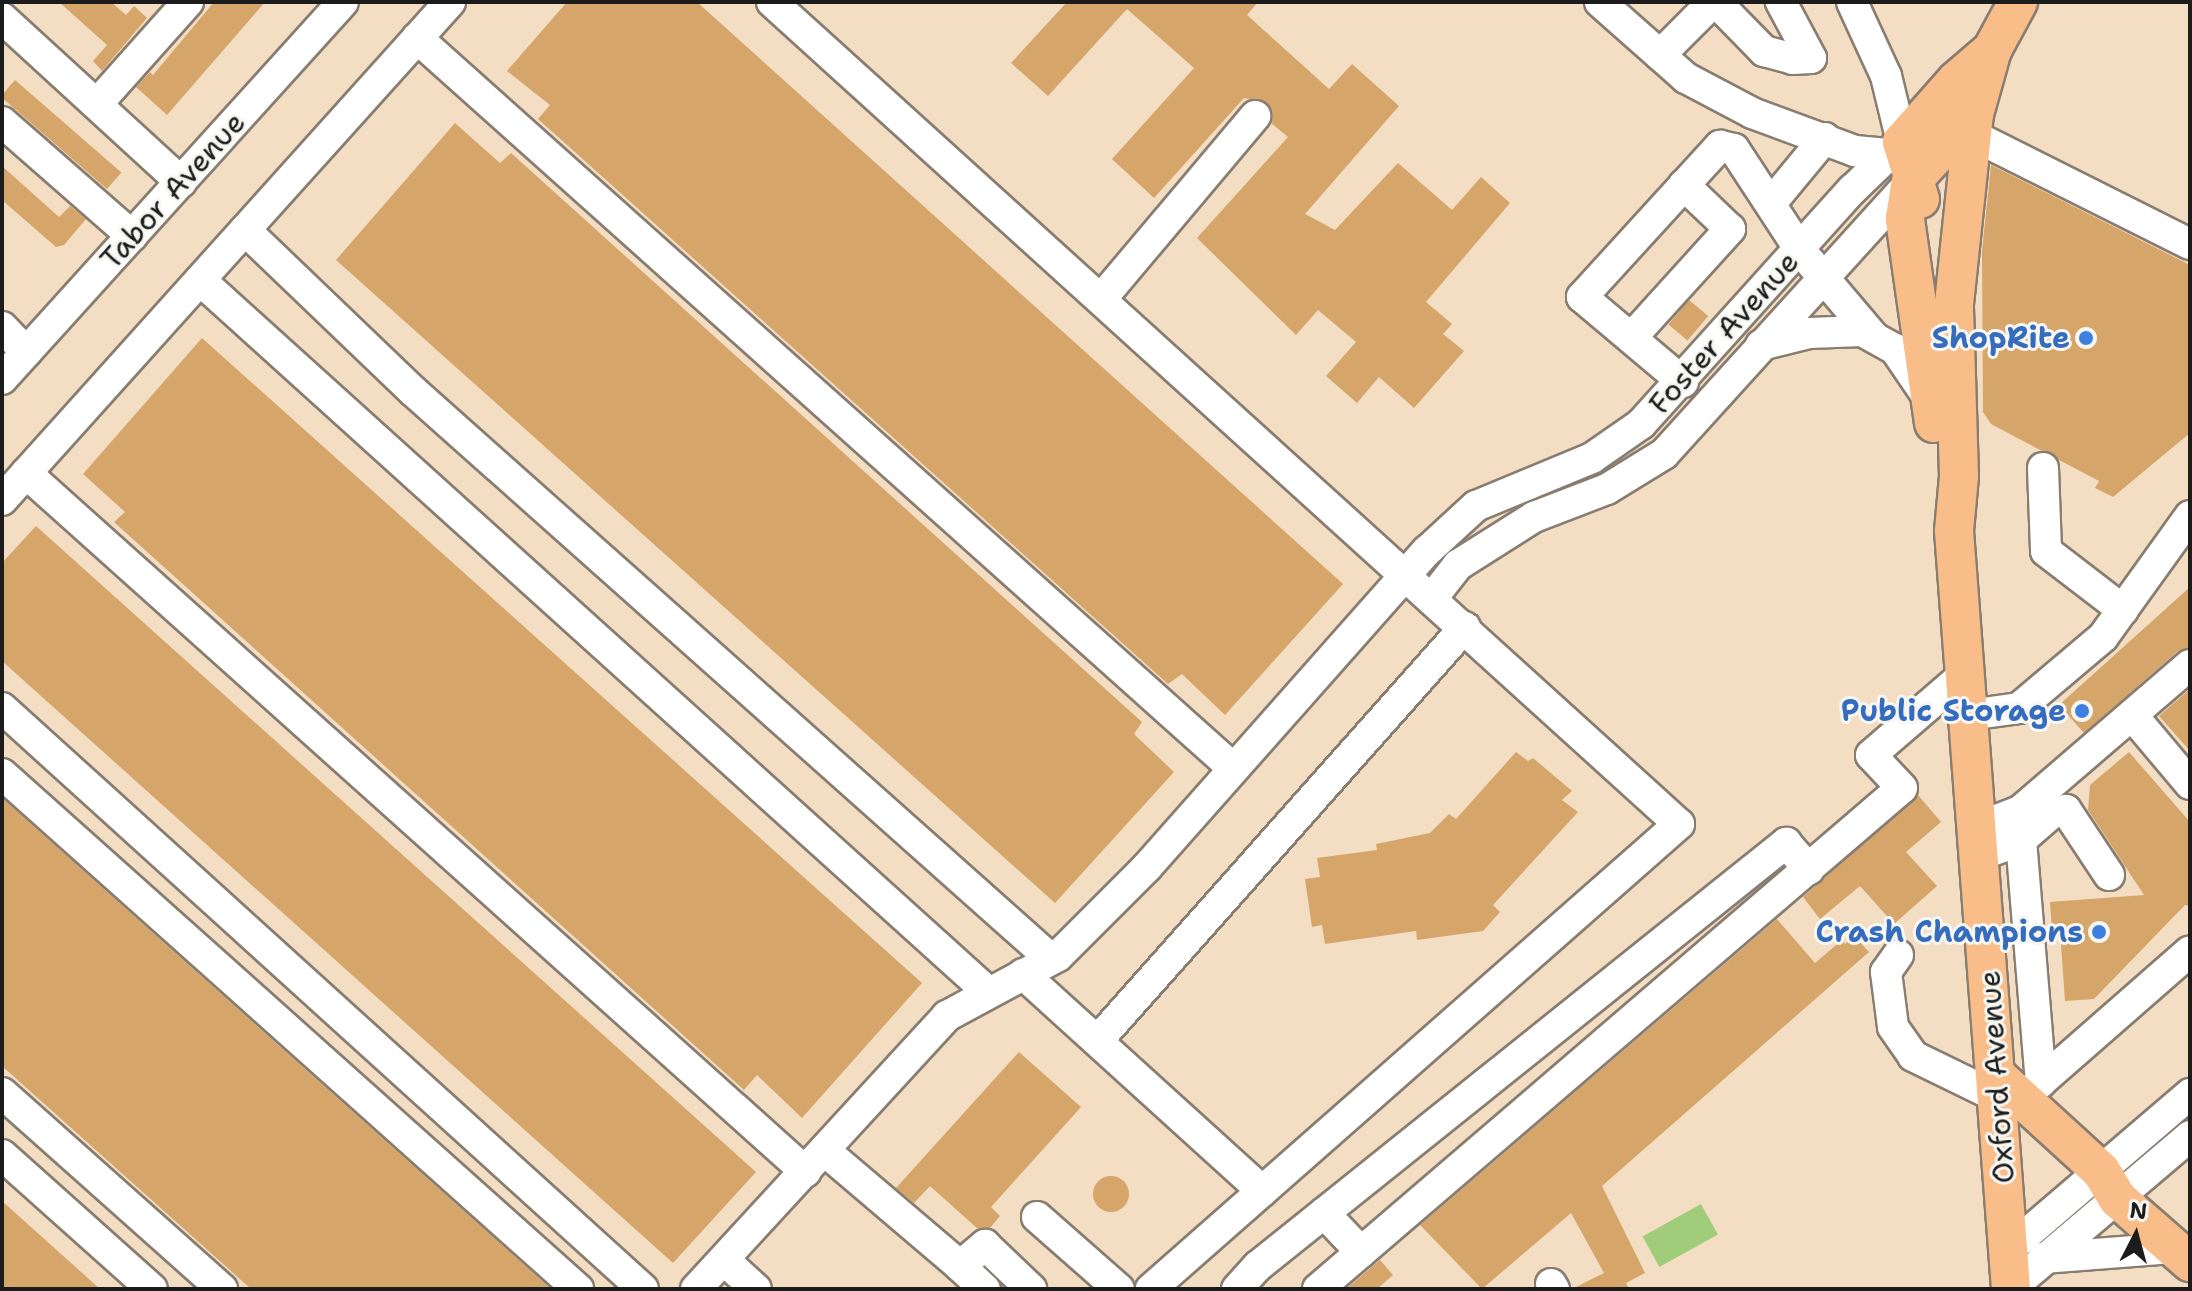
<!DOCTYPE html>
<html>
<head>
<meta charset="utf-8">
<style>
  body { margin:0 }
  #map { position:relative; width:2192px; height:1291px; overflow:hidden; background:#f3dec4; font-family:"Shantell Sans",sans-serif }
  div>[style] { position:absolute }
  .green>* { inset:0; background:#a1cd7a; transform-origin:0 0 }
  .building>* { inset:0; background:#d5a56a; transform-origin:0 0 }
  .round { border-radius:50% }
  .roads { filter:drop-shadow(2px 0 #887d70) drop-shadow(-2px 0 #887d70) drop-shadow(0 2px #887d70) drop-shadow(0 -2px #887d70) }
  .minor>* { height:30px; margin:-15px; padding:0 15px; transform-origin:15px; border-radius:15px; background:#fff }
  .major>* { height:38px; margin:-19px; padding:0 19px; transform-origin:19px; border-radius:19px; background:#f8bd89 }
  .dots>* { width:22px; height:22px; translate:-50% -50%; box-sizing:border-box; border:4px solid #f6f6f2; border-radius:50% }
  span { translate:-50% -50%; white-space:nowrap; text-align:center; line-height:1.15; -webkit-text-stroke:6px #f6f6f2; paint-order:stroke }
  .street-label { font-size:30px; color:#1c1c1c }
  .shop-label { font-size:30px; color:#366cbe; font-weight:700 }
  .right { translate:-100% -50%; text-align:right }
  .frame { position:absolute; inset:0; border:4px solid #1c1c1c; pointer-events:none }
  .north { position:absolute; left:2096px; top:1195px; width:80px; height:80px; -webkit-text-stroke:6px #f6f6f2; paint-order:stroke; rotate:6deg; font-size:22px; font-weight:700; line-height:32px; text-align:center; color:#1c1c1c }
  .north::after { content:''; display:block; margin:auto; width:28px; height:36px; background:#1c1c1c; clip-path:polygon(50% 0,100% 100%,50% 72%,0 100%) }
</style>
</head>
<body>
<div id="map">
  <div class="green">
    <i style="left:1701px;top:1204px;width:35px;height:67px;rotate:61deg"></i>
  </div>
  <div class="building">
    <i style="clip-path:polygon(59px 2px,111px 2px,126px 15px,134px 6px,147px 18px,102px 71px,93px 61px,107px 45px)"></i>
    <i style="clip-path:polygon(214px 2px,265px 2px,167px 115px,136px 87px,150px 72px,153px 75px)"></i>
    <i style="clip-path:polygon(567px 2px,697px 2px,1343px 584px,1225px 715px,1182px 674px,1168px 684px,538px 119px,550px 105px,507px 71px)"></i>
    <i style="clip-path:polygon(1067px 2px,1258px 2px,1247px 15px,1329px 89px,1352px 64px,1399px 106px,1305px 214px,1335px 230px,1398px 163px,1452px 210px,1481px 177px,1510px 203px,1426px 302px,1452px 324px,1443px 334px,1464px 351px,1414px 408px,1379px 377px,1357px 403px,1326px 376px,1356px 342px,1318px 310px,1296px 335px,1197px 238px,1288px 137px,1271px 123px,1267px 103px,1244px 98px,1154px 198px,1112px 159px,1194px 68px,1127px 9px,1048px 96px,1011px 63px)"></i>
    <i style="left:15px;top:80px;width:141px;height:22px;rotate:41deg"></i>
    <i style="clip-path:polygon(455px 123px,500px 163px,511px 153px,1142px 722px,1134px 734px,1174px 772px,1055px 903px,336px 260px)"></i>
    <i style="clip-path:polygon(1991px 165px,2190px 265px,2190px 433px,2113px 497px,2095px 488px,2099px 481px,1991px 424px,1983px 412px,1982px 251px)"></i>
    <i style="clip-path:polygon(2px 166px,59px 217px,70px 206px,86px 219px,64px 245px,56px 247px,2px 200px)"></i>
    <i style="left:1689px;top:300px;width:25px;height:32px;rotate:40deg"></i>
    <i style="clip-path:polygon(202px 338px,922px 983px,802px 1118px,757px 1075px,744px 1090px,114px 522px,125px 512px,83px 474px)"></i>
    <i style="clip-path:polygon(36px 526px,756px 1172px,673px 1263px,2px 661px,2px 563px)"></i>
    <i style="clip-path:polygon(2190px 587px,2190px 647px,2178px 651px,2084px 733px,2059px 705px)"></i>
    <i style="clip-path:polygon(2190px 689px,2190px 751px,2159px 716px)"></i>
    <i style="clip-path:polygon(1516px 752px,1528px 761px,1533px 758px,1572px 791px,1562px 800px,1578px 812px,1493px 905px,1500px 912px,1483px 931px,1417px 940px,1416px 931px,1325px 944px,1322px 925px,1312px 927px,1305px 879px,1320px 877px,1317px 858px,1377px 850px,1376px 844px,1430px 833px,1449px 814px,1456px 819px)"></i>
    <i style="clip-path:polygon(2129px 752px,2190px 822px,2190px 906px,2185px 905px,2094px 999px,2065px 1001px,2060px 930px,2052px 930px,2050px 902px,2144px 895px,2088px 810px,2090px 785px)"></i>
    <i style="clip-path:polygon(1918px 795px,1941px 822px,1906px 852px,1937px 886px,1894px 924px,1860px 886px,1820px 919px,1803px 897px)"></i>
    <i style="clip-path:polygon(2px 798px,551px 1289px,251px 1289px,2px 1066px)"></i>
    <i style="clip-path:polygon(1777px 919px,1815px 963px,1842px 940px,1845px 944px,1854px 936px,1869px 952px,1602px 1186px,1645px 1273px,1626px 1283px,1629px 1289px,1572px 1289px,1604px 1273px,1571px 1213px,1482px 1289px,1420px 1225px)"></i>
    <i style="clip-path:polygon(1019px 1052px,1081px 1107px,991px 1207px,1000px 1216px,990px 1228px,978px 1229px,930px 1186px,914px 1203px,896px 1188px)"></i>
    <i class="round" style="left:1093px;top:1176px;width:36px;height:36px"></i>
    <i style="clip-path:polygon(2px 1201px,100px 1289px,2px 1289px)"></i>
    <i style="clip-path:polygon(1380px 1260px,1393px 1275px,1377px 1289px,1346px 1289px)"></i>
  </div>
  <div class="roads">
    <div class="minor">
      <i style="left:772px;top:2px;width:1224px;rotate:42.19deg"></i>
      <i style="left:1679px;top:824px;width:704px;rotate:138.63deg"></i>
      <i style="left:1600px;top:2px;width:115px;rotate:41.5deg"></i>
      <i style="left:1686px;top:78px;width:75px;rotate:27.9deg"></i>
      <i style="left:1752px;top:113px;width:110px;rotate:20.3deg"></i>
      <i style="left:1855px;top:151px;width:36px;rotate:5deg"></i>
      <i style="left:1716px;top:2px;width:69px;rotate:45.6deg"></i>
      <i style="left:1764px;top:51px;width:30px;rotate:15deg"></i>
      <i style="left:1793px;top:59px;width:18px;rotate:-3deg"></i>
      <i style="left:1811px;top:58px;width:64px;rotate:-118.2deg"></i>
      <i style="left:2px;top:18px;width:243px;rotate:42.5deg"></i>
      <i style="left:417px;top:38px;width:1095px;rotate:41.82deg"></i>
      <i style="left:1660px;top:55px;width:75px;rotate:-45deg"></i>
      <i style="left:97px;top:104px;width:137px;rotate:-48.3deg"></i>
      <i style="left:2px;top:122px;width:173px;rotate:41.2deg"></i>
      <i style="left:1970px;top:134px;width:246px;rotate:26.6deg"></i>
      <i style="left:1772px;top:202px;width:83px;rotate:-50.4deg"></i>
      <i style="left:245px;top:230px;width:233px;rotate:43.8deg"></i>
      <i style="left:413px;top:391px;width:854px;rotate:41.68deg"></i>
      <i style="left:200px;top:280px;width:1063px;rotate:42.1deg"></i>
      <i style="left:1102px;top:298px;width:238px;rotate:-49.9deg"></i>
      <i style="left:2px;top:327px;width:35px;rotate:46deg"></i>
      <i style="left:1632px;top:337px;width:146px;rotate:-47.8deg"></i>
      <i style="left:1730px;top:229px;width:64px;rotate:-136.3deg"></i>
      <i style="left:1761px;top:345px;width:49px;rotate:-14deg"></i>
      <i style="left:1809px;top:333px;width:53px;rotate:-2.2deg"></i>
      <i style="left:1862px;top:331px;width:38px;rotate:29deg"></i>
      <i style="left:1895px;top:349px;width:57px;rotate:55.8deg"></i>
      <i style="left:2px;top:379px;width:508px;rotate:-47.87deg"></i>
      <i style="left:1683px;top:382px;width:132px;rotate:-139.9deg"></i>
      <i style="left:1582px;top:297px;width:205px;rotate:-47.6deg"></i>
      <i style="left:1720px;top:146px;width:14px;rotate:12deg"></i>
      <i style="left:1734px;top:149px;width:121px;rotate:56.8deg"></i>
      <i style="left:1800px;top:250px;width:113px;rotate:49.7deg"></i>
      <i style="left:2043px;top:468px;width:83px;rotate:87.9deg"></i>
      <i style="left:2046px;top:551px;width:97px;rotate:37.5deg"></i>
      <i style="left:26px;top:473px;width:1047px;rotate:41.87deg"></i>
      <i style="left:2px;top:500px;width:670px;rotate:-48.03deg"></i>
      <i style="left:1433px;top:597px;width:41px;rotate:-52deg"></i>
      <i style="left:1458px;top:565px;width:90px;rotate:-32.3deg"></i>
      <i style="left:1534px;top:517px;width:78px;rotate:-21deg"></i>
      <i style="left:1607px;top:489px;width:67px;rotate:-31.6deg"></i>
      <i style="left:1664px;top:454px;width:367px;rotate:-47.8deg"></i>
      <i style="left:2px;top:708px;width:865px;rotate:42.19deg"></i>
      <i style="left:1969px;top:715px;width:50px;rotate:-8deg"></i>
      <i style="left:2019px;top:708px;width:110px;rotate:-40.2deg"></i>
      <i style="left:2103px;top:637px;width:149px;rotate:-54.3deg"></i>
      <i style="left:2132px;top:715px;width:90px;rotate:50deg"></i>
      <i style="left:2px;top:774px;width:773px;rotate:41.8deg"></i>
      <i style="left:1978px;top:827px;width:45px;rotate:-20.9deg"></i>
      <i style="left:2020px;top:811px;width:224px;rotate:-40.7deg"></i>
      <i style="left:2021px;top:840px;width:43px;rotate:-41.2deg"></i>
      <i style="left:2053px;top:812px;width:13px;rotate:-9deg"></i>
      <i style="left:2066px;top:810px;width:78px;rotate:56.5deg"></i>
      <i style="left:1981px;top:855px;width:43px;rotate:-20.6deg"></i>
      <i style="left:2021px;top:840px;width:243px;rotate:85.3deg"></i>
      <i style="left:1898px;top:955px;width:21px;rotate:125deg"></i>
      <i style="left:1886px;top:972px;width:55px;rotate:82.7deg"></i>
      <i style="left:1893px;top:1027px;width:35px;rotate:55deg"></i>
      <i style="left:1913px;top:1056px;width:96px;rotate:26deg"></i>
      <i style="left:1023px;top:974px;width:323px;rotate:42.2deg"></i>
      <i style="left:1099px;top:1039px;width:551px;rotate:-48.38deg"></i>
      <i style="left:2px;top:1093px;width:295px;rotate:41.7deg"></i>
      <i style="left:2028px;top:1093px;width:215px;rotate:-41.2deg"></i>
      <i style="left:825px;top:1151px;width:177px;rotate:40.4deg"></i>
      <i style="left:960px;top:1266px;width:33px;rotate:-40deg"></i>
      <i style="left:985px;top:1245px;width:64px;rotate:43.7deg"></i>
      <i style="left:2px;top:1155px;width:201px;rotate:41.8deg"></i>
      <i style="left:1324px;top:1213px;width:54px;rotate:46.5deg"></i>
      <i style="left:1037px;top:1217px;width:109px;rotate:41.3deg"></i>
      <i style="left:2008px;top:1250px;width:240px;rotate:-40.6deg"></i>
      <i style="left:2043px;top:1258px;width:130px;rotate:-4.4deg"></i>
      <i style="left:724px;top:1260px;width:43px;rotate:42.2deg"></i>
      <i style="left:960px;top:1266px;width:34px;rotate:43deg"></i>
      <i style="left:1551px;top:1284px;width:6px;rotate:59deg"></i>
      <i style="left:2011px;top:1288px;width:235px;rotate:-40.3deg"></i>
      <i style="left:696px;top:1289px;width:371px;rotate:-47.4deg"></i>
      <i style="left:947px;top:1016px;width:126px;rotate:-28.4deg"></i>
      <i style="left:1058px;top:956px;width:126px;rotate:-45deg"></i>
      <i style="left:1147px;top:867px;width:422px;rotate:-48.5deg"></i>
      <i style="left:1427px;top:551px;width:67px;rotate:-42.6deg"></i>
      <i style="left:1476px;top:506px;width:126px;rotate:-22.5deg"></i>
      <i style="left:1592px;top:458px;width:60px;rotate:-34.8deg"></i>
      <i style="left:1641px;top:424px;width:315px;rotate:-48deg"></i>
      <i style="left:1852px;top:190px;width:69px;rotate:-43.8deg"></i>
      <i style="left:1902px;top:142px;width:68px;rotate:-103.6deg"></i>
      <i style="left:1886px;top:76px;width:81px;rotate:-114.7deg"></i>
      <i style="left:1237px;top:1289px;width:31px;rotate:-48deg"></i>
      <i style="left:1258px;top:1266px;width:677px;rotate:-38.7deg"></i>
      <i style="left:1786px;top:843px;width:35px;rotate:49deg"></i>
      <i style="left:1318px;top:1289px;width:769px;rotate:-40.63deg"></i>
      <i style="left:1902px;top:788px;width:45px;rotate:-133.2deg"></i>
      <i style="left:1871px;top:755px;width:125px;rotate:-40.8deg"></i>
    </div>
    <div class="major">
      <i style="left:1920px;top:199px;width:60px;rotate:-107.5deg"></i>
      <i style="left:1902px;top:142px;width:81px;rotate:-48.5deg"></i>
      <i style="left:1956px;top:81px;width:48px;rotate:-40.7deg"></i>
      <i style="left:1934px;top:423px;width:207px;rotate:-98.1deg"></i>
      <i style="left:1905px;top:218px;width:36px;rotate:-81deg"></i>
      <i style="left:1911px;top:182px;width:91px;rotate:-47.2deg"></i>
      <i style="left:1999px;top:1078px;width:138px;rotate:42.4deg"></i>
      <i style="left:2101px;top:1171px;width:33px;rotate:59deg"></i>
      <i style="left:2118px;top:1199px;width:96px;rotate:41.2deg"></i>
      <i style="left:2011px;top:1289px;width:760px;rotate:-94.3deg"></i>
      <i style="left:1954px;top:531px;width:55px;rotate:-84.8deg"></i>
      <i style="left:1959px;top:476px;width:172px;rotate:-91.7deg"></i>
      <i style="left:1954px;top:304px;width:191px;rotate:-84deg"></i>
      <i style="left:1974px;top:114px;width:66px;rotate:-74.3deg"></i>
      <i style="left:1992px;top:50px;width:55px;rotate:-61.6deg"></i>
    </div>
  </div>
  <div class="dots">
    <i style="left:2086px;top:338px;background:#3f7fe0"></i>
    <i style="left:2082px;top:711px;background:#3f7fe0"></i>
    <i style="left:2099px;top:932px;background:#3f7fe0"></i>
  </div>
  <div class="street-label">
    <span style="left:173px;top:191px;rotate:-48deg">Tabor Avenue</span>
    <span style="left:1724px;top:333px;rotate:-48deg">Foster Avenue</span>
    <span style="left:1997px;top:1077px;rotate:-94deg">Oxford Avenue</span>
  </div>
  <div class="shop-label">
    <span class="right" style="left:2070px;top:338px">ShopRite</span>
    <span class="right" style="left:2066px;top:711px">Public Storage</span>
    <span class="right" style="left:2083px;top:932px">Crash Champions</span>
  </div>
  <div class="frame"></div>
  <div class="north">N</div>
</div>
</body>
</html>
